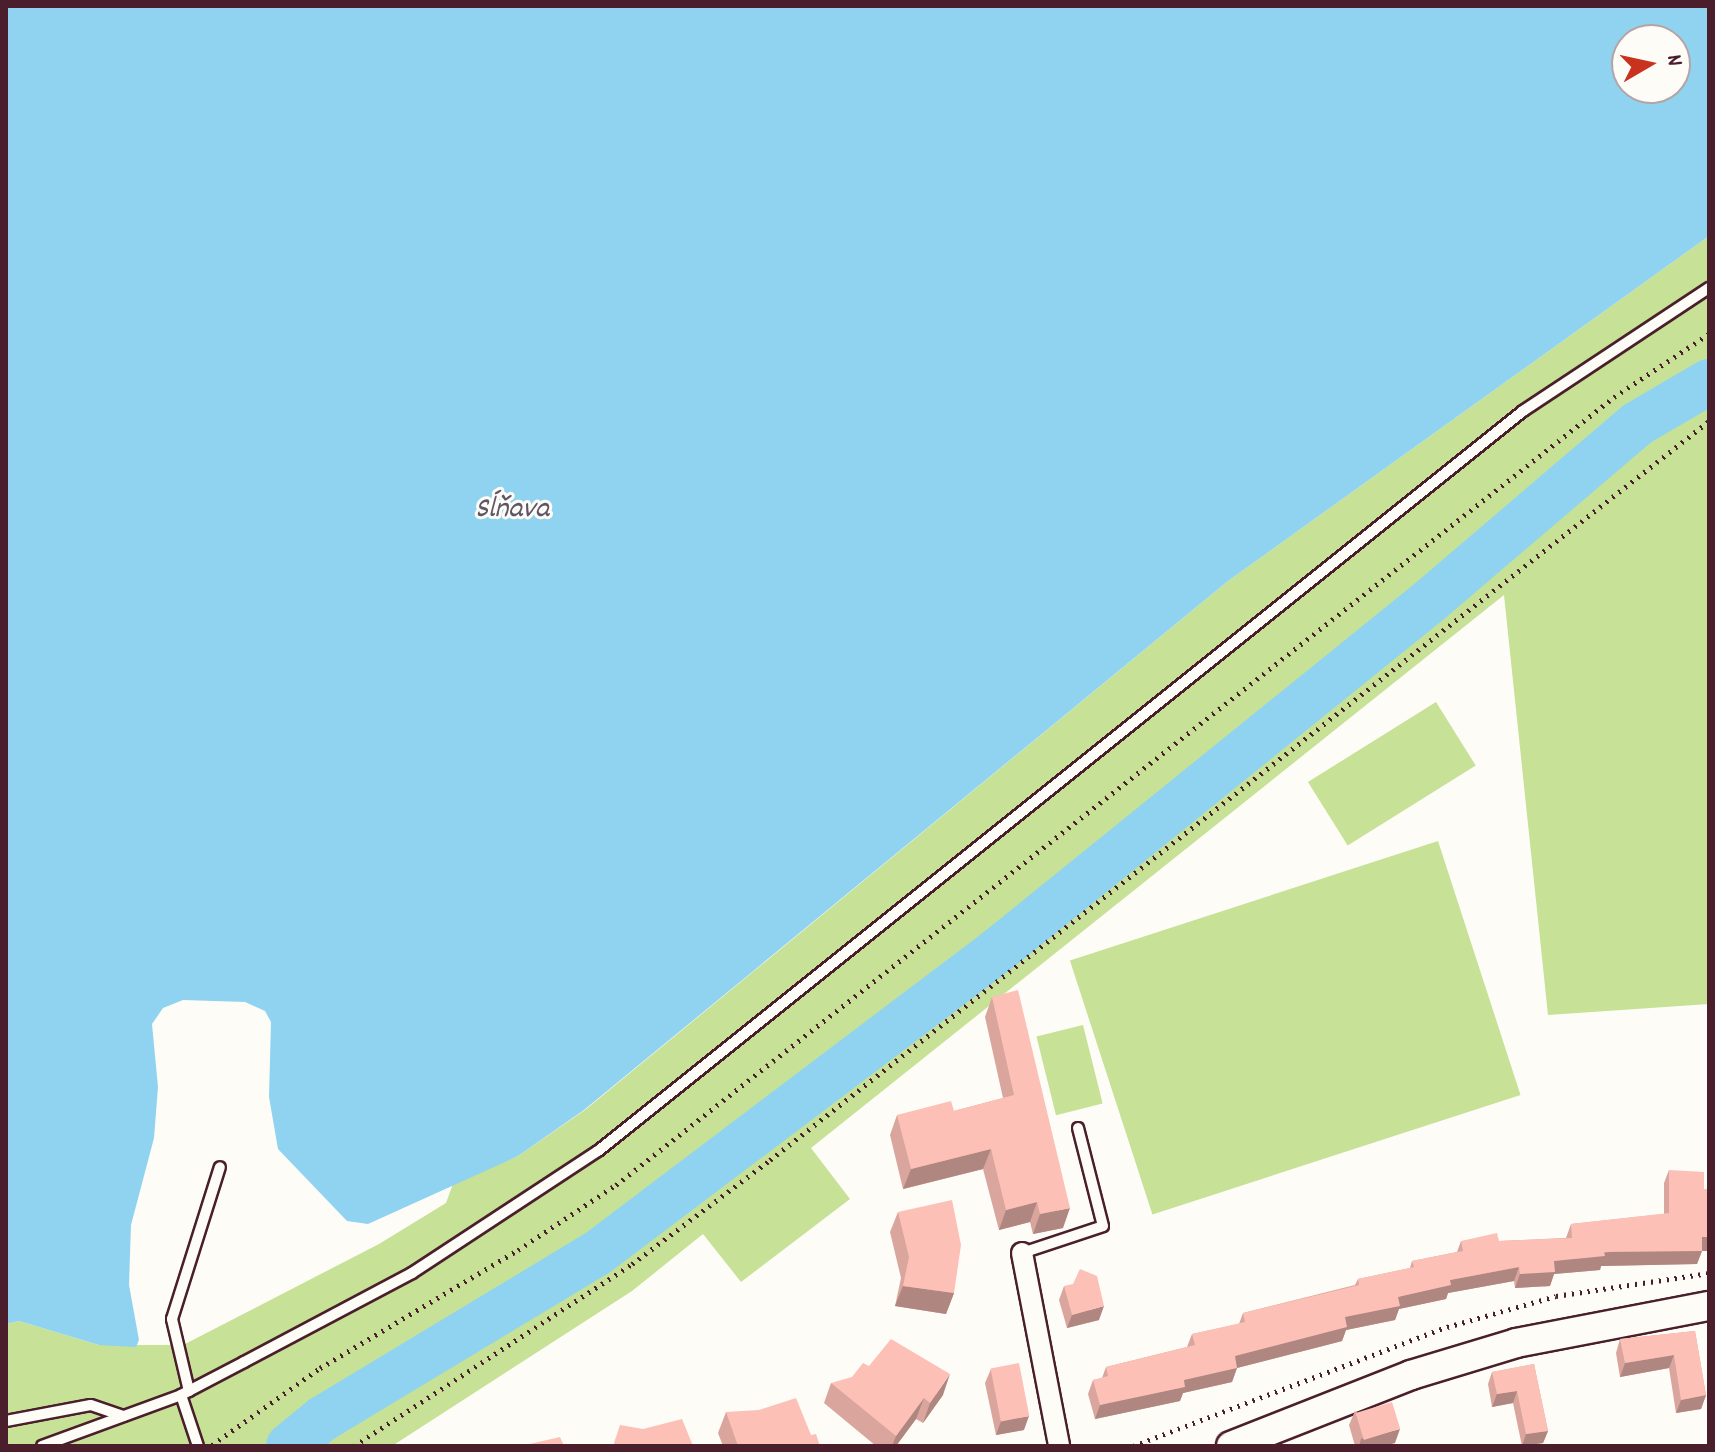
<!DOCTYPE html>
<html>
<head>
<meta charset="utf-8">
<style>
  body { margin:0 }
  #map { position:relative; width:1715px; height:1452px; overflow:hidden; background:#fdfcf7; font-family:Dekko,sans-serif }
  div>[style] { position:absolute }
  .green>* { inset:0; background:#c7e197; transform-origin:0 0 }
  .water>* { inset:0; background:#8fd3f1 }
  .river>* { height:46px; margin:-23px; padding:0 23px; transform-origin:23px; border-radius:23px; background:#8fd3f1 }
  .path>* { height:5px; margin-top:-2.5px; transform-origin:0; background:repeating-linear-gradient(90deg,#4a1f2b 0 2px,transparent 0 8px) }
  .roads { filter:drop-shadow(2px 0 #4a1f2b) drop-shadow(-2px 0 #4a1f2b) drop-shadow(0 2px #4a1f2b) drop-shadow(0 -2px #4a1f2b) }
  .lane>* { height:10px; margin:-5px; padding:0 5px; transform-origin:5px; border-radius:5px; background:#fdfcf7 }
  .street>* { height:20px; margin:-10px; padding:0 10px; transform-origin:10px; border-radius:10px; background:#fdfcf7 }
  .secondary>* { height:28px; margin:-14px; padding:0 14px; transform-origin:14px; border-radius:14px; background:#fdfcf7 }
  .wall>* { inset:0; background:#d9a59d }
  .shaded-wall>* { inset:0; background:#b08680 }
  .building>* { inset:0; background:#fcc0b7; transform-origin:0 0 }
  span { translate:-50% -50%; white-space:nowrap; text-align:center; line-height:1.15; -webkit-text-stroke:6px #fdfcf7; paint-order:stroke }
  .water-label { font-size:30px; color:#5f5566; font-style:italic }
  .frame { position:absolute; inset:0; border:8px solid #4a1f2b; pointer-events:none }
  .north { position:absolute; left:1611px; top:24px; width:80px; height:80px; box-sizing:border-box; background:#fdfcf7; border:2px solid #b5a4a5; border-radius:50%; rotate:81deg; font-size:22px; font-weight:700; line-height:32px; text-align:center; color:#4a1f2b }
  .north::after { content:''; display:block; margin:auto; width:28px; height:36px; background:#c8321e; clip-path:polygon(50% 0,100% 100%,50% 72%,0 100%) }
</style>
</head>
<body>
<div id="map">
  <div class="green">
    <i style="clip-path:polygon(1709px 236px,1709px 1004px,1548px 1015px,1504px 595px,811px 1148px,850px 1199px,741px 1282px,703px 1234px,632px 1291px,392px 1446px,6px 1446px,6px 1324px,19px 1321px,99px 1345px,183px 1345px,379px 1244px,446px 1203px,454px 1181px,518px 1156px,585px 1110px,1228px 581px)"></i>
    <i style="left:1436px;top:702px;width:75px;height:151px;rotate:58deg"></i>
    <i style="left:1438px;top:841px;width:267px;height:387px;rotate:72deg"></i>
    <i style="left:1083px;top:1025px;width:81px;height:48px;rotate:76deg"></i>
  </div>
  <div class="water">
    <i style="clip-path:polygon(evenodd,6px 6px,1709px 6px,1709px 236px,1228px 581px,584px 1110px,518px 1156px,368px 1224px,347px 1221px,278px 1149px,269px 1097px,271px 1022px,265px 1011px,245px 1002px,183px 1000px,163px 1008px,152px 1024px,158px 1087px,154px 1138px,131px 1225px,129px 1285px,139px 1340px,136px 1347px,99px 1345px,19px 1321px,6px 1324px,6px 6px,1627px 40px,1675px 40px,1675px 88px,1627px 88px,1627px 40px)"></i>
  </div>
  <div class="river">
    <i style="left:289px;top:1446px;width:43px;rotate:-39.3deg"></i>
    <i style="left:322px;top:1419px;width:320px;rotate:-31.1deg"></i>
    <i style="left:596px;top:1254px;width:503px;rotate:-37.08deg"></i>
    <i style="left:997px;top:951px;width:558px;rotate:-38.96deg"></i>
    <i style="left:1431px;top:600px;width:271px;rotate:-40.5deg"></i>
    <i style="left:1637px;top:424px;width:83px;rotate:-30.3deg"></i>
  </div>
  <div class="path">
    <i style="left:212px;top:1445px;width:133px;rotate:-35.5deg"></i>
    <i style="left:320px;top:1368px;width:230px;rotate:-30.8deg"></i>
    <i style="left:518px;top:1250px;width:118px;rotate:-33.6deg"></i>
    <i style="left:616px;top:1185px;width:1272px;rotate:-38.29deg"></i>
    <i style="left:1614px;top:397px;width:114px;rotate:-33.6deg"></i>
    <i style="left:354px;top:1446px;width:332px;rotate:-33.2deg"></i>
    <i style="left:632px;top:1264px;width:173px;rotate:-37deg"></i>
    <i style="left:770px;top:1160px;width:1195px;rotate:-38.2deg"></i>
    <i style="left:1133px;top:1446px;width:336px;rotate:-20.8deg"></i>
    <i style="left:1447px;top:1327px;width:113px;rotate:-15.9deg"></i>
    <i style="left:1556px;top:1296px;width:155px;rotate:-8.5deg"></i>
  </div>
  <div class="roads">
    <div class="lane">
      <i style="left:1022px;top:1253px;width:85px;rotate:-18.4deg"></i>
      <i style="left:1103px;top:1226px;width:101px;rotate:-104.3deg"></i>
      <i style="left:189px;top:1391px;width:74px;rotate:-103.3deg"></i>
      <i style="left:172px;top:1319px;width:159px;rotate:-72.5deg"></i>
      <i style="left:181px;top:1395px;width:54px;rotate:71.6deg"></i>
      <i style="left:6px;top:1421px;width:86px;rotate:-10.7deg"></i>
      <i style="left:91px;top:1405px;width:34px;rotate:19deg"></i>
      <i style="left:42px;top:1446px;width:148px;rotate:-20.1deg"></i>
      <i style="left:181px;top:1395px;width:71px;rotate:-27.6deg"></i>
      <i style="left:244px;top:1362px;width:190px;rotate:-27.9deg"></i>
      <i style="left:412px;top:1273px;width:222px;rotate:-33.3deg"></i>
      <i style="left:598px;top:1151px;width:1185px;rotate:-38.66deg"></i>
      <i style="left:1523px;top:411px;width:223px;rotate:-33.5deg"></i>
    </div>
    <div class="street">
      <i style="left:1022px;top:1253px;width:197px;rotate:79.1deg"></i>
    </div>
    <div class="secondary">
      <i style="left:1231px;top:1446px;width:193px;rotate:-21.5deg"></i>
      <i style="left:1411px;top:1375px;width:110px;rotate:-16.9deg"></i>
      <i style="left:1516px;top:1343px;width:197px;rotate:-10.9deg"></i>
    </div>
  </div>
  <div class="wall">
    <i style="clip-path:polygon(992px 997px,1063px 1228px,1033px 1234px,1030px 1222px,999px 1230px,983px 1169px,903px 1189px,890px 1135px,897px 1115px,954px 1111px,1003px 1098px,985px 1017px)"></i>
    <i style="clip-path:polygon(1669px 1170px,1704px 1189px,1709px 1189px,1709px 1251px,1702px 1251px,1697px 1264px,1601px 1266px,1600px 1270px,1554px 1274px,1550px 1286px,1515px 1288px,1514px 1281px,1448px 1293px,1446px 1299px,1399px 1309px,1395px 1320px,1346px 1330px,1342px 1341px,1237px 1368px,1232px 1382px,1183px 1393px,1180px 1401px,1095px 1419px,1088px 1394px,1093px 1380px,1102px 1378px,1106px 1367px,1187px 1347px,1192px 1334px,1239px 1324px,1243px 1313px,1355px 1285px,1358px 1279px,1410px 1268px,1412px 1261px,1457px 1252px,1461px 1241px,1499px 1241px,1566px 1238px,1571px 1224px,1664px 1214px,1664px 1183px)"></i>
    <i style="clip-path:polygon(898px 1212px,954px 1293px,946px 1314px,895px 1306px,901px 1278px,890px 1232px)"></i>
    <i style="clip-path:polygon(1064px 1286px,1099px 1320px,1067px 1328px,1059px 1300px)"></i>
    <i style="clip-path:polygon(1695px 1331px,1706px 1395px,1701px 1409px,1676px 1413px,1669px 1368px,1620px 1377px,1616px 1353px,1620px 1339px)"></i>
    <i style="clip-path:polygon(1534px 1364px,1548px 1431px,1543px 1443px,1522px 1446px,1513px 1403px,1492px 1407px,1488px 1384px,1492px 1372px)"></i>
    <i style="clip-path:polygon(991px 1369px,1024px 1430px,996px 1435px,985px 1383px)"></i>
    <i style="clip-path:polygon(831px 1383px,943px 1395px,923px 1423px,916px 1419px,896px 1446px,876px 1446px,824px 1403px)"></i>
    <i style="clip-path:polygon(1355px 1411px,1395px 1443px,1382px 1446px,1355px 1446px,1349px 1425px)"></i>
    <i style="clip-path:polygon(726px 1412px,811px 1435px,820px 1446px,723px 1446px,718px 1433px)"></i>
  </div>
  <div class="shaded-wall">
    <i style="clip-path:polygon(991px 1149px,983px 1169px,903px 1189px,911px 1169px)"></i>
    <i style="clip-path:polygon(1037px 1202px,1030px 1222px,999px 1230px,1006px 1210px)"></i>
    <i style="clip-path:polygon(1070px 1208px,1063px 1228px,1033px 1234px,1040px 1214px)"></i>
    <i style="clip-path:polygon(1702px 1237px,1709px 1237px,1709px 1251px,1702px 1251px,1697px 1264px,1601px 1266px,1600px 1270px,1554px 1274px,1550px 1286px,1515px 1288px,1520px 1274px,1554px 1261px)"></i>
    <i style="clip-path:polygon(1519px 1267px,1514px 1281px,1448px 1293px,1446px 1299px,1399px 1309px,1395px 1320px,1346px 1330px,1342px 1341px,1237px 1368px,1232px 1382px,1183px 1393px,1180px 1401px,1095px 1419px,1100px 1405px,1184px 1380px,1235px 1356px,1345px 1317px,1398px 1297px,1450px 1280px)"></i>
    <i style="clip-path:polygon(903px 1286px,954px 1293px,946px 1314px,895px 1306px)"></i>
    <i style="clip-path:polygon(1104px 1306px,1099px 1320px,1067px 1328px,1072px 1315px)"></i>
    <i style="clip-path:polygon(1674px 1355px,1669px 1368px,1620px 1377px,1625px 1363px)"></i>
    <i style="clip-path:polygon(950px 1374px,943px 1395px,923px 1423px,930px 1403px)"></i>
    <i style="clip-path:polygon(1517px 1391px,1513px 1403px,1492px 1407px,1497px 1394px)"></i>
    <i style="clip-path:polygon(1706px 1395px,1701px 1409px,1676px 1413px,1681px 1400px)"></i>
    <i style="clip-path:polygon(924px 1398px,916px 1419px,896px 1446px,892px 1446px,896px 1436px)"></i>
    <i style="clip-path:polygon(1029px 1416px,1024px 1430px,996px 1435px,1001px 1421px)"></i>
    <i style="clip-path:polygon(1400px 1429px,1395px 1443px,1382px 1446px,1359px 1446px,1361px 1439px)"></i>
    <i style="clip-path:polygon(1548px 1431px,1543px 1443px,1522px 1446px,1526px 1434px)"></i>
  </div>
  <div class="building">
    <i style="clip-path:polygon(1018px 990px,1070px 1208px,1040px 1214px,1037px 1202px,1006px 1210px,991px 1149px,911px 1169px,897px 1115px,951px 1101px,954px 1111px,1014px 1095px,992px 997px)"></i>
    <i style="clip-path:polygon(1669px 1170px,1704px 1172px,1704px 1189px,1709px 1189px,1709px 1237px,1702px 1237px,1702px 1251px,1604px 1252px,1605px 1256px,1554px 1261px,1555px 1272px,1520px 1274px,1519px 1267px,1450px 1280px,1451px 1285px,1398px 1297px,1400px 1306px,1345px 1317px,1347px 1327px,1235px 1356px,1237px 1368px,1184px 1380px,1185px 1387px,1100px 1405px,1093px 1380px,1108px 1376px,1106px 1367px,1195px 1345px,1192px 1334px,1245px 1322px,1243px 1313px,1359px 1285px,1358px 1279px,1414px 1267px,1412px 1261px,1463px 1251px,1461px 1241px,1497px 1233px,1499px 1241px,1572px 1238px,1571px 1224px,1669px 1213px)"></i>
    <i style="clip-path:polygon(952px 1200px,961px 1245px,954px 1293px,903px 1286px,909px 1257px,898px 1212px)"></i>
    <i style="clip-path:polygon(1080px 1269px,1097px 1276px,1104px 1306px,1072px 1315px,1064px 1286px,1073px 1284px)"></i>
    <i style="clip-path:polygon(1695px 1331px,1706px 1395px,1681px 1400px,1674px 1355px,1625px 1363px,1620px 1339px)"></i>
    <i style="clip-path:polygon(891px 1339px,950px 1374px,930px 1403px,924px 1398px,896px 1436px,831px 1383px,852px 1377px,863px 1363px,869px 1366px)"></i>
    <i style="left:1019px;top:1363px;width:54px;height:29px;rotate:79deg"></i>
    <i style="clip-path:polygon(1534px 1364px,1548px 1431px,1526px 1434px,1517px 1391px,1497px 1394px,1492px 1372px)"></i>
    <i style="clip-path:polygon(796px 1398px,811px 1435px,816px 1434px,820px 1446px,738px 1446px,726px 1412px,759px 1410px)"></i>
    <i style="left:1392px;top:1402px;width:28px;height:38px;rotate:73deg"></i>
    <i style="clip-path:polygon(682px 1419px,693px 1446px,615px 1446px,614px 1443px,620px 1425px,643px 1429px)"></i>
    <i style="clip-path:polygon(560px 1437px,564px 1446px,521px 1446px)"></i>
  </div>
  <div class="water-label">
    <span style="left:512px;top:511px">Sĺňava</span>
  </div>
  <div class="frame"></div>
  <div class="north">N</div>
</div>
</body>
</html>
